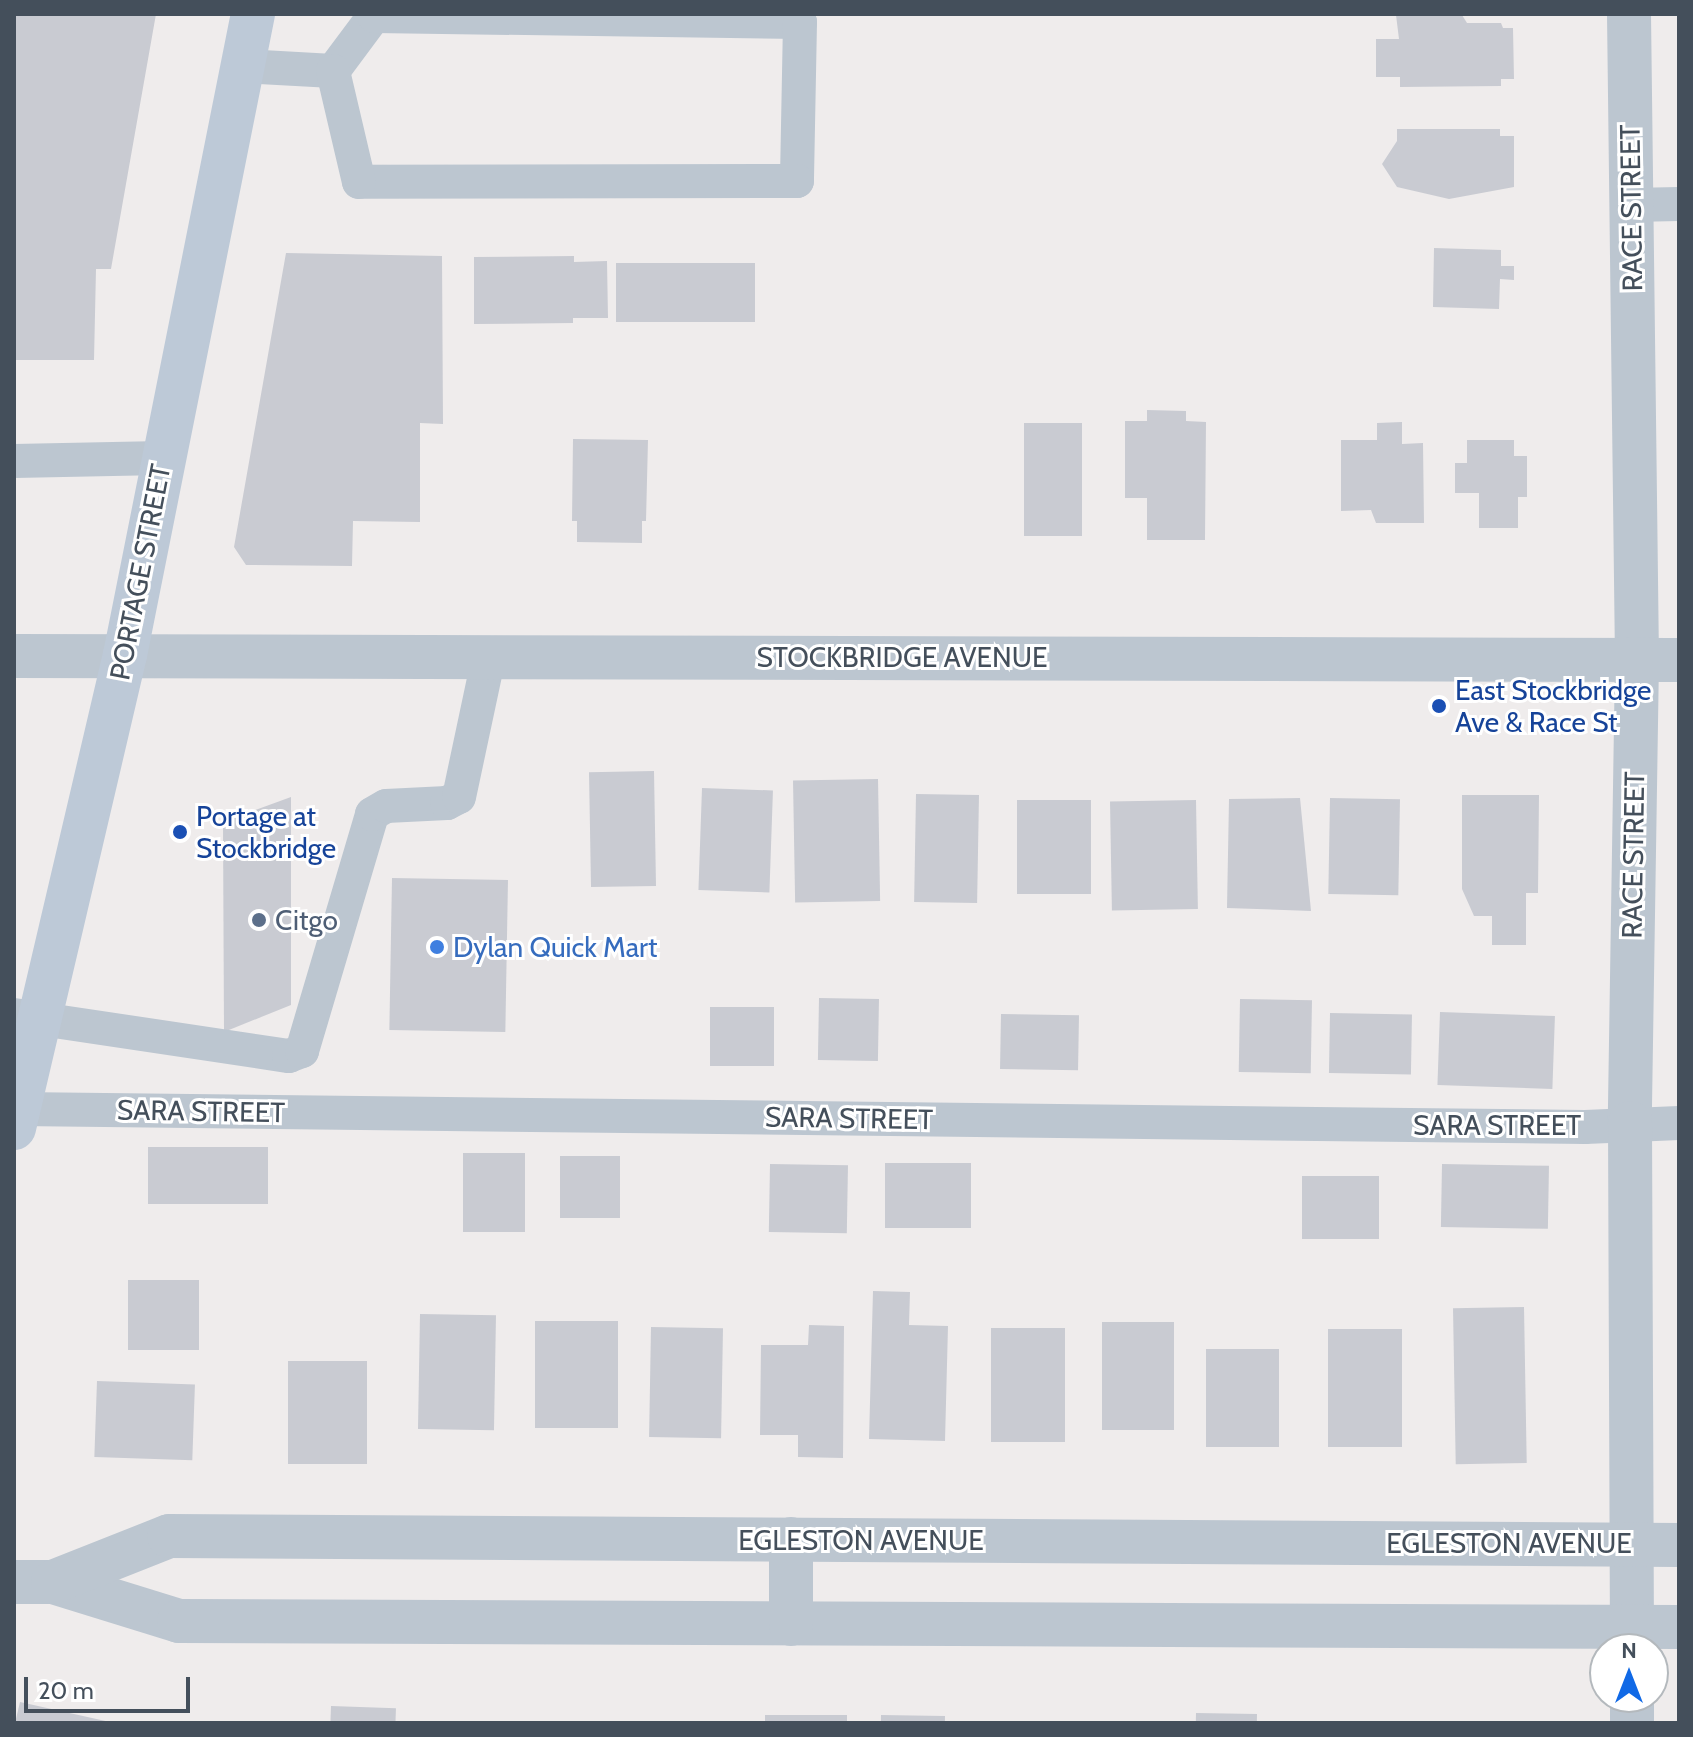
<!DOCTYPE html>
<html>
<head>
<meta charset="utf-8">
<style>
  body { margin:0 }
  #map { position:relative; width:1693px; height:1737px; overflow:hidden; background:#efecec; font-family:Cabin,sans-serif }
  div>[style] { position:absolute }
  .building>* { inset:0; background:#c9cbd2; transform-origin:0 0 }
  .service>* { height:34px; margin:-17px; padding:0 17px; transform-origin:17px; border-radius:17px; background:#bcc6d0 }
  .minor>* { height:44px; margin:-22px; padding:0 22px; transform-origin:22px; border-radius:22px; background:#bcc6d0 }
  .secondary>* { height:44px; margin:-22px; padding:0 22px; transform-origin:22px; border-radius:22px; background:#bdc9d7 }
  .dots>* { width:22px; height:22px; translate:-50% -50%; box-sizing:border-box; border:4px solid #fff; border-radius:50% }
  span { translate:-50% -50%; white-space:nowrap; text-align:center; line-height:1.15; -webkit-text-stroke:6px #fff; paint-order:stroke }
  .street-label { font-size:28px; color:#444f5b }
  .transit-label { font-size:28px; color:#164399 }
  .left { translate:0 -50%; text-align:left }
  .service-label { font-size:28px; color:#4e5e75 }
  .shop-label { font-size:28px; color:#366cbe }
  .frame { position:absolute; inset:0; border:16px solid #444f5b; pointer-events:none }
  .north { position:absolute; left:1589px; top:1633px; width:80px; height:80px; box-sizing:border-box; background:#fff; border:2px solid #b4b9bd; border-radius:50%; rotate:0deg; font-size:22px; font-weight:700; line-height:32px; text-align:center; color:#444f5b }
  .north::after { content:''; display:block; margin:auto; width:28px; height:36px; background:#1069e6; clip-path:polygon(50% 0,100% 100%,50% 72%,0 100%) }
  .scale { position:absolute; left:24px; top:1677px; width:166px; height:36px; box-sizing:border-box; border:4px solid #444f5b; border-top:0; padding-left:10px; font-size:24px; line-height:28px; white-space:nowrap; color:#444f5b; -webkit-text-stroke:6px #fff; paint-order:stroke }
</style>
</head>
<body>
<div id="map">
  <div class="building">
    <i style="clip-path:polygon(14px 14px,156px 14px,111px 269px,96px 269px,94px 360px,14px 360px)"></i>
    <i style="clip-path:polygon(1396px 15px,1462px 15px,1467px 23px,1501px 23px,1503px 28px,1513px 28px,1514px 79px,1501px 79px,1501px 86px,1400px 87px,1400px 77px,1376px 77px,1376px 39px,1399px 39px)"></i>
    <i style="clip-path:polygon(1397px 129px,1500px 129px,1500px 136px,1514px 136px,1514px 187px,1449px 199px,1397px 187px,1382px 164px,1397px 141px)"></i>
    <i style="clip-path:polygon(1434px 248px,1501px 250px,1501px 266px,1514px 266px,1514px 280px,1500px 279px,1499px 309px,1433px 307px)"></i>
    <i style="clip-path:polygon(286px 253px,442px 256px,443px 424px,420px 423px,420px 522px,353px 521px,352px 566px,246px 565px,234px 547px)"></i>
    <i style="clip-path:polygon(574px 256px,574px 262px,607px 261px,608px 318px,573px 318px,573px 323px,474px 324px,474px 257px)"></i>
    <i style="left:616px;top:263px;width:139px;height:59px"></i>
    <i style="clip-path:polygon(1147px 410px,1186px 411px,1186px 421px,1206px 422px,1205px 540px,1147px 540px,1147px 498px,1125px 498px,1125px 421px,1147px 421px)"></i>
    <i style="clip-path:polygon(1402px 422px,1402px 444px,1423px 443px,1424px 523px,1376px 523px,1371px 510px,1341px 511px,1341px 440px,1377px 440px,1377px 423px)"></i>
    <i style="left:1024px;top:423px;width:58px;height:113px"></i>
    <i style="clip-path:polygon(573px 439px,648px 440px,646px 521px,642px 521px,642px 543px,577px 542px,577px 521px,572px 521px)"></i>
    <i style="clip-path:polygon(1467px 440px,1514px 440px,1514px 456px,1527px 456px,1527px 497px,1518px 497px,1518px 528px,1479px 528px,1479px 493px,1455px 493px,1455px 463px,1467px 463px)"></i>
    <i style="left:654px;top:771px;width:115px;height:65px;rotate:89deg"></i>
    <i style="left:878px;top:779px;width:122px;height:85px;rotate:89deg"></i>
    <i style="left:702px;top:788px;width:71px;height:102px;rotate:2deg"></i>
    <i style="left:916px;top:794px;width:63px;height:108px;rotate:1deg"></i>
    <i style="clip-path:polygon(1462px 795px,1539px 795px,1538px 893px,1526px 893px,1526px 945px,1492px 945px,1492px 916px,1474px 916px,1462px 889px)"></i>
    <i style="clip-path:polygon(291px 797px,291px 1005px,224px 1032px,223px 822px)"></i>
    <i style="clip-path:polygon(1300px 798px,1311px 911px,1227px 908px,1229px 799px)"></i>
    <i style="left:1330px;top:798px;width:70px;height:96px;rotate:1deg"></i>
    <i style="left:1017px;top:800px;width:74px;height:94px"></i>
    <i style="left:1196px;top:800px;width:109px;height:86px;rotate:89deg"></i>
    <i style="left:392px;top:878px;width:116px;height:152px;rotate:1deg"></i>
    <i style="left:819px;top:998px;width:60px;height:62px;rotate:1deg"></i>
    <i style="left:1240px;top:999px;width:72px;height:73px;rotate:1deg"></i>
    <i style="left:710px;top:1007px;width:64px;height:59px"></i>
    <i style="left:1440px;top:1012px;width:115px;height:73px;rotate:2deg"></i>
    <i style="left:1330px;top:1013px;width:82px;height:60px;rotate:1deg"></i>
    <i style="left:1001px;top:1014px;width:78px;height:55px;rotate:1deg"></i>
    <i style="left:148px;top:1147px;width:120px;height:57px"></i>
    <i style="left:463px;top:1153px;width:62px;height:79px"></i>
    <i style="left:620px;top:1156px;width:62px;height:60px;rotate:90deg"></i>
    <i style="left:885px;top:1163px;width:86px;height:65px"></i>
    <i style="left:770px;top:1164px;width:78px;height:68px;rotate:1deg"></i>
    <i style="left:1442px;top:1164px;width:107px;height:63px;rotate:1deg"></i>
    <i style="left:1302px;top:1176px;width:77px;height:63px"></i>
    <i style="left:128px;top:1280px;width:71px;height:70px"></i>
    <i style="clip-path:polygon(873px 1291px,910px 1292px,909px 1325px,948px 1326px,945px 1441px,869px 1439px)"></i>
    <i style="left:1524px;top:1307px;width:156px;height:71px;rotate:89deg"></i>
    <i style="left:420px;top:1314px;width:76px;height:115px;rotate:1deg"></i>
    <i style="left:535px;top:1321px;width:83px;height:107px"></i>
    <i style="left:1102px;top:1322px;width:72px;height:108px"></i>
    <i style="clip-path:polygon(809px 1325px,844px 1326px,843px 1458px,798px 1457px,798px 1435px,760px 1435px,761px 1345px,808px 1345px)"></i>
    <i style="left:651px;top:1327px;width:72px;height:110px;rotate:1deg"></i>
    <i style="left:991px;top:1328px;width:74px;height:114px"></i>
    <i style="left:1328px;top:1329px;width:74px;height:118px"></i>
    <i style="left:1206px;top:1349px;width:73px;height:98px"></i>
    <i style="left:367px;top:1361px;width:103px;height:79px;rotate:90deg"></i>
    <i style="left:97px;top:1381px;width:98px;height:76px;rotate:2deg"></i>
    <i style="clip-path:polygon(20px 1702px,110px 1722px,110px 1723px,15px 1723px)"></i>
    <i style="left:331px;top:1706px;width:65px;height:17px;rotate:2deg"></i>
    <i style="left:1196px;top:1713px;width:61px;height:10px;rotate:1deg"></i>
    <i style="left:765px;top:1715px;width:82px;height:8px"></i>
    <i style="left:881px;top:1715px;width:64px;height:8px;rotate:1deg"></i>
  </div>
  <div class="service">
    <i style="left:243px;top:66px;width:90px;rotate:3.2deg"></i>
    <i style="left:333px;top:71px;width:69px;rotate:-53.3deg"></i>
    <i style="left:374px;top:16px;width:426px;rotate:0.8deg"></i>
    <i style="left:800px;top:22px;width:159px;rotate:91.1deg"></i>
    <i style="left:797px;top:181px;width:438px;rotate:179.9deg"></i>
    <i style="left:359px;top:182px;width:114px;rotate:-103.2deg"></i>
    <i style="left:1631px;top:205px;width:48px;rotate:-1.2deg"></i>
    <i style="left:14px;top:461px;width:148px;rotate:-1.2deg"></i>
    <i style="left:14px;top:1015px;width:278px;rotate:8.5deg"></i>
    <i style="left:289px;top:1056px;width:14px;rotate:-21deg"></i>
    <i style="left:302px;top:1051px;width:247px;rotate:-73.5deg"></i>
    <i style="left:372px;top:814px;width:16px;rotate:-30deg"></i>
    <i style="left:386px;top:806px;width:61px;rotate:-2.8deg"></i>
    <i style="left:447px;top:803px;width:13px;rotate:-27deg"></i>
    <i style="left:459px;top:797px;width:144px;rotate:-78deg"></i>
    <i style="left:18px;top:1109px;width:1567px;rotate:0.66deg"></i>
    <i style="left:1585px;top:1127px;width:94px;rotate:-2.4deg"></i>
  </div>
  <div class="minor">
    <i style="left:1629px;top:14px;width:646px;rotate:89.29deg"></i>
    <i style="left:1637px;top:660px;width:463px;rotate:90.9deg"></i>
    <i style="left:1630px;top:1123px;width:526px;rotate:89.78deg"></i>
    <i style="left:14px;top:656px;width:1665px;rotate:0.14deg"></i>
    <i style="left:14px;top:1582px;width:39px"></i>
    <i style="left:53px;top:1582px;width:132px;rotate:17.2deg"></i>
    <i style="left:179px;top:1621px;width:1500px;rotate:0.23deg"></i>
    <i style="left:53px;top:1582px;width:125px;rotate:-21.6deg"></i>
    <i style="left:169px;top:1536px;width:1510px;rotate:0.34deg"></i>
    <i style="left:791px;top:1624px;width:85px;rotate:-90deg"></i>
    <i style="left:1632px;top:1723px;width:26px;rotate:-90deg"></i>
  </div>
  <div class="secondary">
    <i style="left:14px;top:1128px;width:486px;rotate:-76.8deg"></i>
    <i style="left:125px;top:655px;width:654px;rotate:-78.71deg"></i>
  </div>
  <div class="dots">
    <i style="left:1439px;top:706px;background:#1a4fb4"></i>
    <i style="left:180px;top:832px;background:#1a4fb4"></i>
    <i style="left:259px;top:920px;background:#5c6f8a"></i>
    <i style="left:437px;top:947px;background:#3f7fe0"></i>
  </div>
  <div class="street-label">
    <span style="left:1631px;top:208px;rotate:-91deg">RACE STREET</span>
    <span style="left:140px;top:572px;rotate:-79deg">PORTAGE STREET</span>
    <span style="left:902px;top:657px">STOCKBRIDGE AVENUE</span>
    <span style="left:1633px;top:855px;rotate:-89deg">RACE STREET</span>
    <span style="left:201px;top:1111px;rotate:1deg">SARA STREET</span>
    <span style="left:849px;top:1118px;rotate:1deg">SARA STREET</span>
    <span style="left:1497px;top:1125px">SARA STREET</span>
    <span style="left:861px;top:1540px">EGLESTON AVENUE</span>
    <span style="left:1509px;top:1543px">EGLESTON AVENUE</span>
  </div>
  <div class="transit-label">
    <span class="left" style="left:1455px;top:706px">East Stockbridge<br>Ave &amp; Race St</span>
    <span class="left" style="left:196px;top:832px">Portage at<br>Stockbridge</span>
  </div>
  <div class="service-label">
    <span class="left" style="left:275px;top:920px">Citgo</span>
  </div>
  <div class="shop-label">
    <span class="left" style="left:453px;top:947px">Dylan Quick Mart</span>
  </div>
  <div class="frame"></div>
  <div class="north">N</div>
  <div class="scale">20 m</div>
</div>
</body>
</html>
